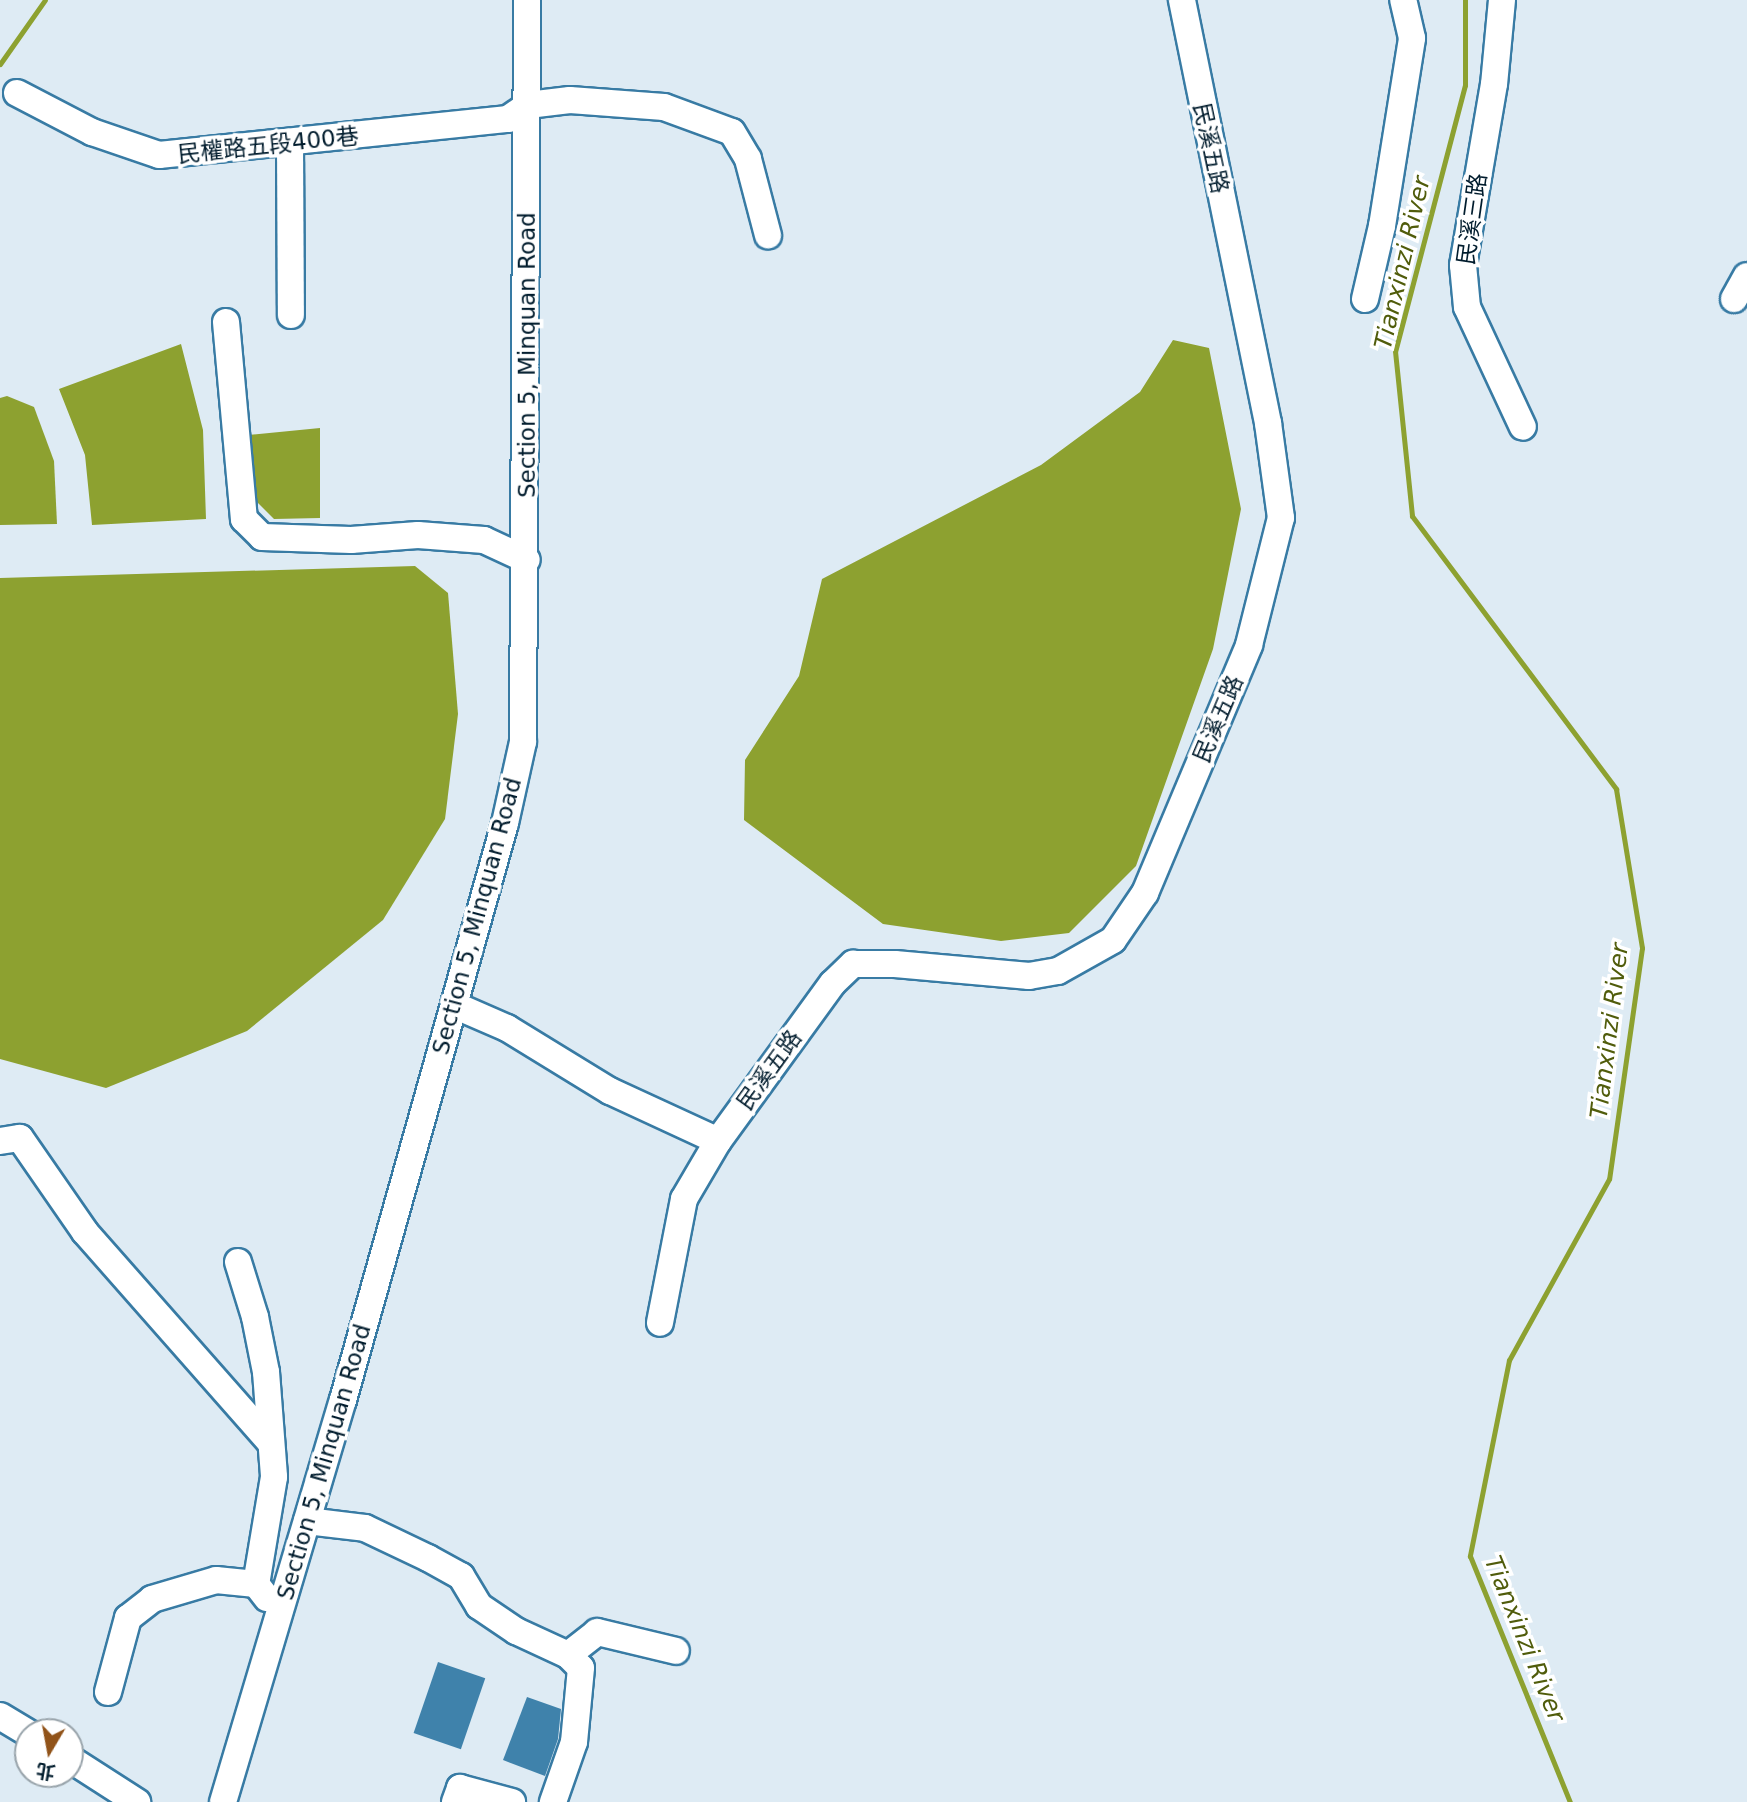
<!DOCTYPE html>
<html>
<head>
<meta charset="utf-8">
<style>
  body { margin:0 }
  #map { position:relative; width:1747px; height:1802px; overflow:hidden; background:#deebf4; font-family:"DejaVu Sans","Noto Sans TC",sans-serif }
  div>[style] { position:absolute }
  .water>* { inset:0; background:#8da130 }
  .stream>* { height:5px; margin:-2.5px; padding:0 2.5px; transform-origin:2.5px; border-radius:2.5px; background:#8da130 }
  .building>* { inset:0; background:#3f82ab; transform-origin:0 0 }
  .roads { filter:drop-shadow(2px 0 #387ba4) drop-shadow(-2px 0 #387ba4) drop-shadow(0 2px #387ba4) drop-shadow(0 -2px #387ba4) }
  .minor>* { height:26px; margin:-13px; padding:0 13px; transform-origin:13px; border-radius:13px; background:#fff }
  span { translate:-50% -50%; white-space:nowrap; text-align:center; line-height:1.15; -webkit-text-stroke:7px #fff; paint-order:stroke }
  .street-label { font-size:23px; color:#011c2d }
  .water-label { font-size:24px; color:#505c0b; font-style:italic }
  .north { position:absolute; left:14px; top:1718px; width:70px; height:70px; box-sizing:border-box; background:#fff; border:2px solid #99a4ab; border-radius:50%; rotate:190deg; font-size:19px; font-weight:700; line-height:28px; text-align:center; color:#011c2d }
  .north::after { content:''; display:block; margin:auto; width:24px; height:32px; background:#915319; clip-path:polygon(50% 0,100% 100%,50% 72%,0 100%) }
</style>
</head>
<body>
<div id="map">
  <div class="water">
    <i style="clip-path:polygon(1173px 340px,1209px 348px,1241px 509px,1213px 649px,1136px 866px,1069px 933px,1001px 941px,883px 924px,744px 820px,745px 760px,799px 676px,822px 579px,1041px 465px,1140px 392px)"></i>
    <i style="clip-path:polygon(181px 344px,203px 430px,206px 519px,92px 525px,85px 455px,59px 389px)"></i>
    <i style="clip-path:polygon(7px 396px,34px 407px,54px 461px,57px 524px,0 525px,0 398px)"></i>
    <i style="clip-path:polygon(320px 428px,320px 518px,274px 519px,254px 499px,248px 435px)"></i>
    <i style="clip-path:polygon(415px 566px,448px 593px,458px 714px,445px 819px,383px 920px,247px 1031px,106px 1088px,0 1059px,0 578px)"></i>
  </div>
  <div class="stream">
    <i style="left:1465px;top:0;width:85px;rotate:90deg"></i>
    <i style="left:1465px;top:85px;width:275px;rotate:104.7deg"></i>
    <i style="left:1395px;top:351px;width:166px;rotate:84.1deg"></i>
    <i style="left:1412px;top:516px;width:341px;rotate:53.2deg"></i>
    <i style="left:1616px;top:789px;width:161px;rotate:80.7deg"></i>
    <i style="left:1642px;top:948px;width:233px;rotate:98.1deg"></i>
    <i style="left:1609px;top:1179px;width:207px;rotate:118.9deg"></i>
    <i style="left:1509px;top:1360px;width:200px;rotate:101.3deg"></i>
    <i style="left:1470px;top:1556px;width:266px;rotate:67.9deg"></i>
    <i style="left:0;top:64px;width:78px;rotate:-54.9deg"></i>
  </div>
  <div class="building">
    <i style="left:438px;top:1662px;width:50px;height:75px;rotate:19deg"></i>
    <i style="clip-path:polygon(527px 1697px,561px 1709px,558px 1739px,545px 1776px,503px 1760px)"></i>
  </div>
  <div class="roads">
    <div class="minor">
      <i style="left:1502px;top:0;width:84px;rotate:95.4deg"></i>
      <i style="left:1494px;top:84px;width:184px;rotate:99.7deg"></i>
      <i style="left:1463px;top:265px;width:42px;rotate:84.6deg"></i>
      <i style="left:1467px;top:307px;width:132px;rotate:65deg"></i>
      <i style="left:17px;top:93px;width:85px;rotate:27.5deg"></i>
      <i style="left:92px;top:132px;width:71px;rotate:18.9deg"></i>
      <i style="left:159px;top:155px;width:351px;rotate:-5.9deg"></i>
      <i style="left:508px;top:119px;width:24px;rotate:-35deg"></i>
      <i style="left:528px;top:105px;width:42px;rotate:-6.8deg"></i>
      <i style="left:570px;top:100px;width:94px;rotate:4.3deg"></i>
      <i style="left:664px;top:107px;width:72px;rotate:20.2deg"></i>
      <i style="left:732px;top:132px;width:31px;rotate:59deg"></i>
      <i style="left:748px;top:159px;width:79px;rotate:75.3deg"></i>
      <i style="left:290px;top:143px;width:172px;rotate:89.7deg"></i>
      <i style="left:1365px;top:299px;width:75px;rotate:-76.9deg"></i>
      <i style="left:1382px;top:226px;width:190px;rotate:-80.9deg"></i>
      <i style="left:1412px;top:38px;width:39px;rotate:-103deg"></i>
      <i style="left:1734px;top:299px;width:26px;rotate:-61deg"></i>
      <i style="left:226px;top:322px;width:198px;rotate:84.8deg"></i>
      <i style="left:244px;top:519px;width:25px;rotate:45deg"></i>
      <i style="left:262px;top:537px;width:89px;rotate:1.9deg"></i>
      <i style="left:351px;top:540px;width:67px;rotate:-4.3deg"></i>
      <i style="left:418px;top:535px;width:66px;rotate:4.3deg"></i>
      <i style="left:484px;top:540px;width:47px;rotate:24.9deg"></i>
      <i style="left:454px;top:1005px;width:58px;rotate:23.5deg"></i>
      <i style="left:507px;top:1028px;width:121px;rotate:31.5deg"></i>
      <i style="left:610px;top:1091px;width:119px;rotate:24.8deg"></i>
      <i style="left:718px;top:1141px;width:67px;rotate:120.4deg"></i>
      <i style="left:684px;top:1199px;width:126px;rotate:101deg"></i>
      <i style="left:0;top:1141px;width:20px;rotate:-9deg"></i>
      <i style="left:20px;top:1138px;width:114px;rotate:55.3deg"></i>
      <i style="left:85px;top:1232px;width:281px;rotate:48.6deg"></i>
      <i style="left:718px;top:1141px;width:195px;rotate:-54deg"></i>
      <i style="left:833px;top:983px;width:28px;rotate:-44deg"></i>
      <i style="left:853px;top:964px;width:42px"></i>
      <i style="left:895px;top:964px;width:135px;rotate:5.1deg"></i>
      <i style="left:1029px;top:976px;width:29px;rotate:-10deg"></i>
      <i style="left:1058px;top:971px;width:63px;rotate:-29.4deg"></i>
      <i style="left:1113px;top:940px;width:57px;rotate:-55.8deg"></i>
      <i style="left:1145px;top:893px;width:269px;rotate:-67.2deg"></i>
      <i style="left:1249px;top:645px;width:131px;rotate:-75.9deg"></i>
      <i style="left:1281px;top:518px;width:96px;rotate:-97.8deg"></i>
      <i style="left:1268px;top:423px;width:432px;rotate:-101.5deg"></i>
      <i style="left:238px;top:1262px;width:58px;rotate:72.8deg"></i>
      <i style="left:255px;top:1317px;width:56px;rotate:78.7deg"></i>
      <i style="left:266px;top:1372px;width:105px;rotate:85.6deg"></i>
      <i style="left:274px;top:1477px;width:109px;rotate:99.5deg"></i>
      <i style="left:307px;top:1521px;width:58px;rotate:6.9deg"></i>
      <i style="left:365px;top:1528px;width:70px;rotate:25.5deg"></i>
      <i style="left:428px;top:1558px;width:38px;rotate:29deg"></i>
      <i style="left:461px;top:1576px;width:35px;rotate:59deg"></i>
      <i style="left:479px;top:1606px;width:45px;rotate:34deg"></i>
      <i style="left:516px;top:1631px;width:57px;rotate:24.8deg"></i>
      <i style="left:568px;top:1655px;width:18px;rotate:45deg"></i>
      <i style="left:581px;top:1668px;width:74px;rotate:95.4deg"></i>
      <i style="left:574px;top:1742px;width:64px;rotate:109.3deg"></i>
      <i style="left:568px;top:1655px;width:37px;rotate:-38deg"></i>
      <i style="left:597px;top:1632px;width:81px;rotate:13.5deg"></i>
      <i style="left:108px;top:1692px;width:77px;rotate:-74.9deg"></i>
      <i style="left:128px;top:1618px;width:31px;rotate:-38deg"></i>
      <i style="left:152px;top:1599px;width:67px;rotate:-16.5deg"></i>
      <i style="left:216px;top:1580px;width:40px;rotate:5.7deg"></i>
      <i style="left:256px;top:1584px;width:18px;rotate:52deg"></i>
      <i style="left:0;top:1716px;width:33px;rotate:31deg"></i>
      <i style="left:70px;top:1759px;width:80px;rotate:32.7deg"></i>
      <i style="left:223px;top:1802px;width:420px;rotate:-73.4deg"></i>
      <i style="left:343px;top:1400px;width:599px;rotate:-74.32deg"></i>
      <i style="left:505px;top:823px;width:83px;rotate:-77.5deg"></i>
      <i style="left:523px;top:742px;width:742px;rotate:-89.69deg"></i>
      <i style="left:455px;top:1802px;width:15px;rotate:-70deg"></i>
      <i style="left:460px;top:1788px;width:54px;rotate:15.1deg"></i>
    </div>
  </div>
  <div class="street-label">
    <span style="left:268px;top:145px;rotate:-6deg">民權路五段400巷</span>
    <span style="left:1211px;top:148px;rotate:78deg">民溪五路</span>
    <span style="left:1472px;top:219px;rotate:-82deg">民溪三路</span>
    <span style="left:527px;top:355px;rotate:-90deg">Section 5, Minquan Road</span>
    <span style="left:1218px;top:719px;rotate:-67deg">民溪五路</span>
    <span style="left:477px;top:916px;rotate:-75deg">Section 5, Minquan Road</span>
    <span style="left:769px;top:1070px;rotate:-54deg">民溪五路</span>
    <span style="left:324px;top:1462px;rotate:-74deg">Section 5, Minquan Road</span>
  </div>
  <div class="water-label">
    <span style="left:1403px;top:263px;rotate:-77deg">Tianxinzi River</span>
    <span style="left:1610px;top:1031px;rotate:-83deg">Tianxinzi River</span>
    <span style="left:1524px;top:1639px;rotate:68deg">Tianxinzi River</span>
  </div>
  <div class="north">北</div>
</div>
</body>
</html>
